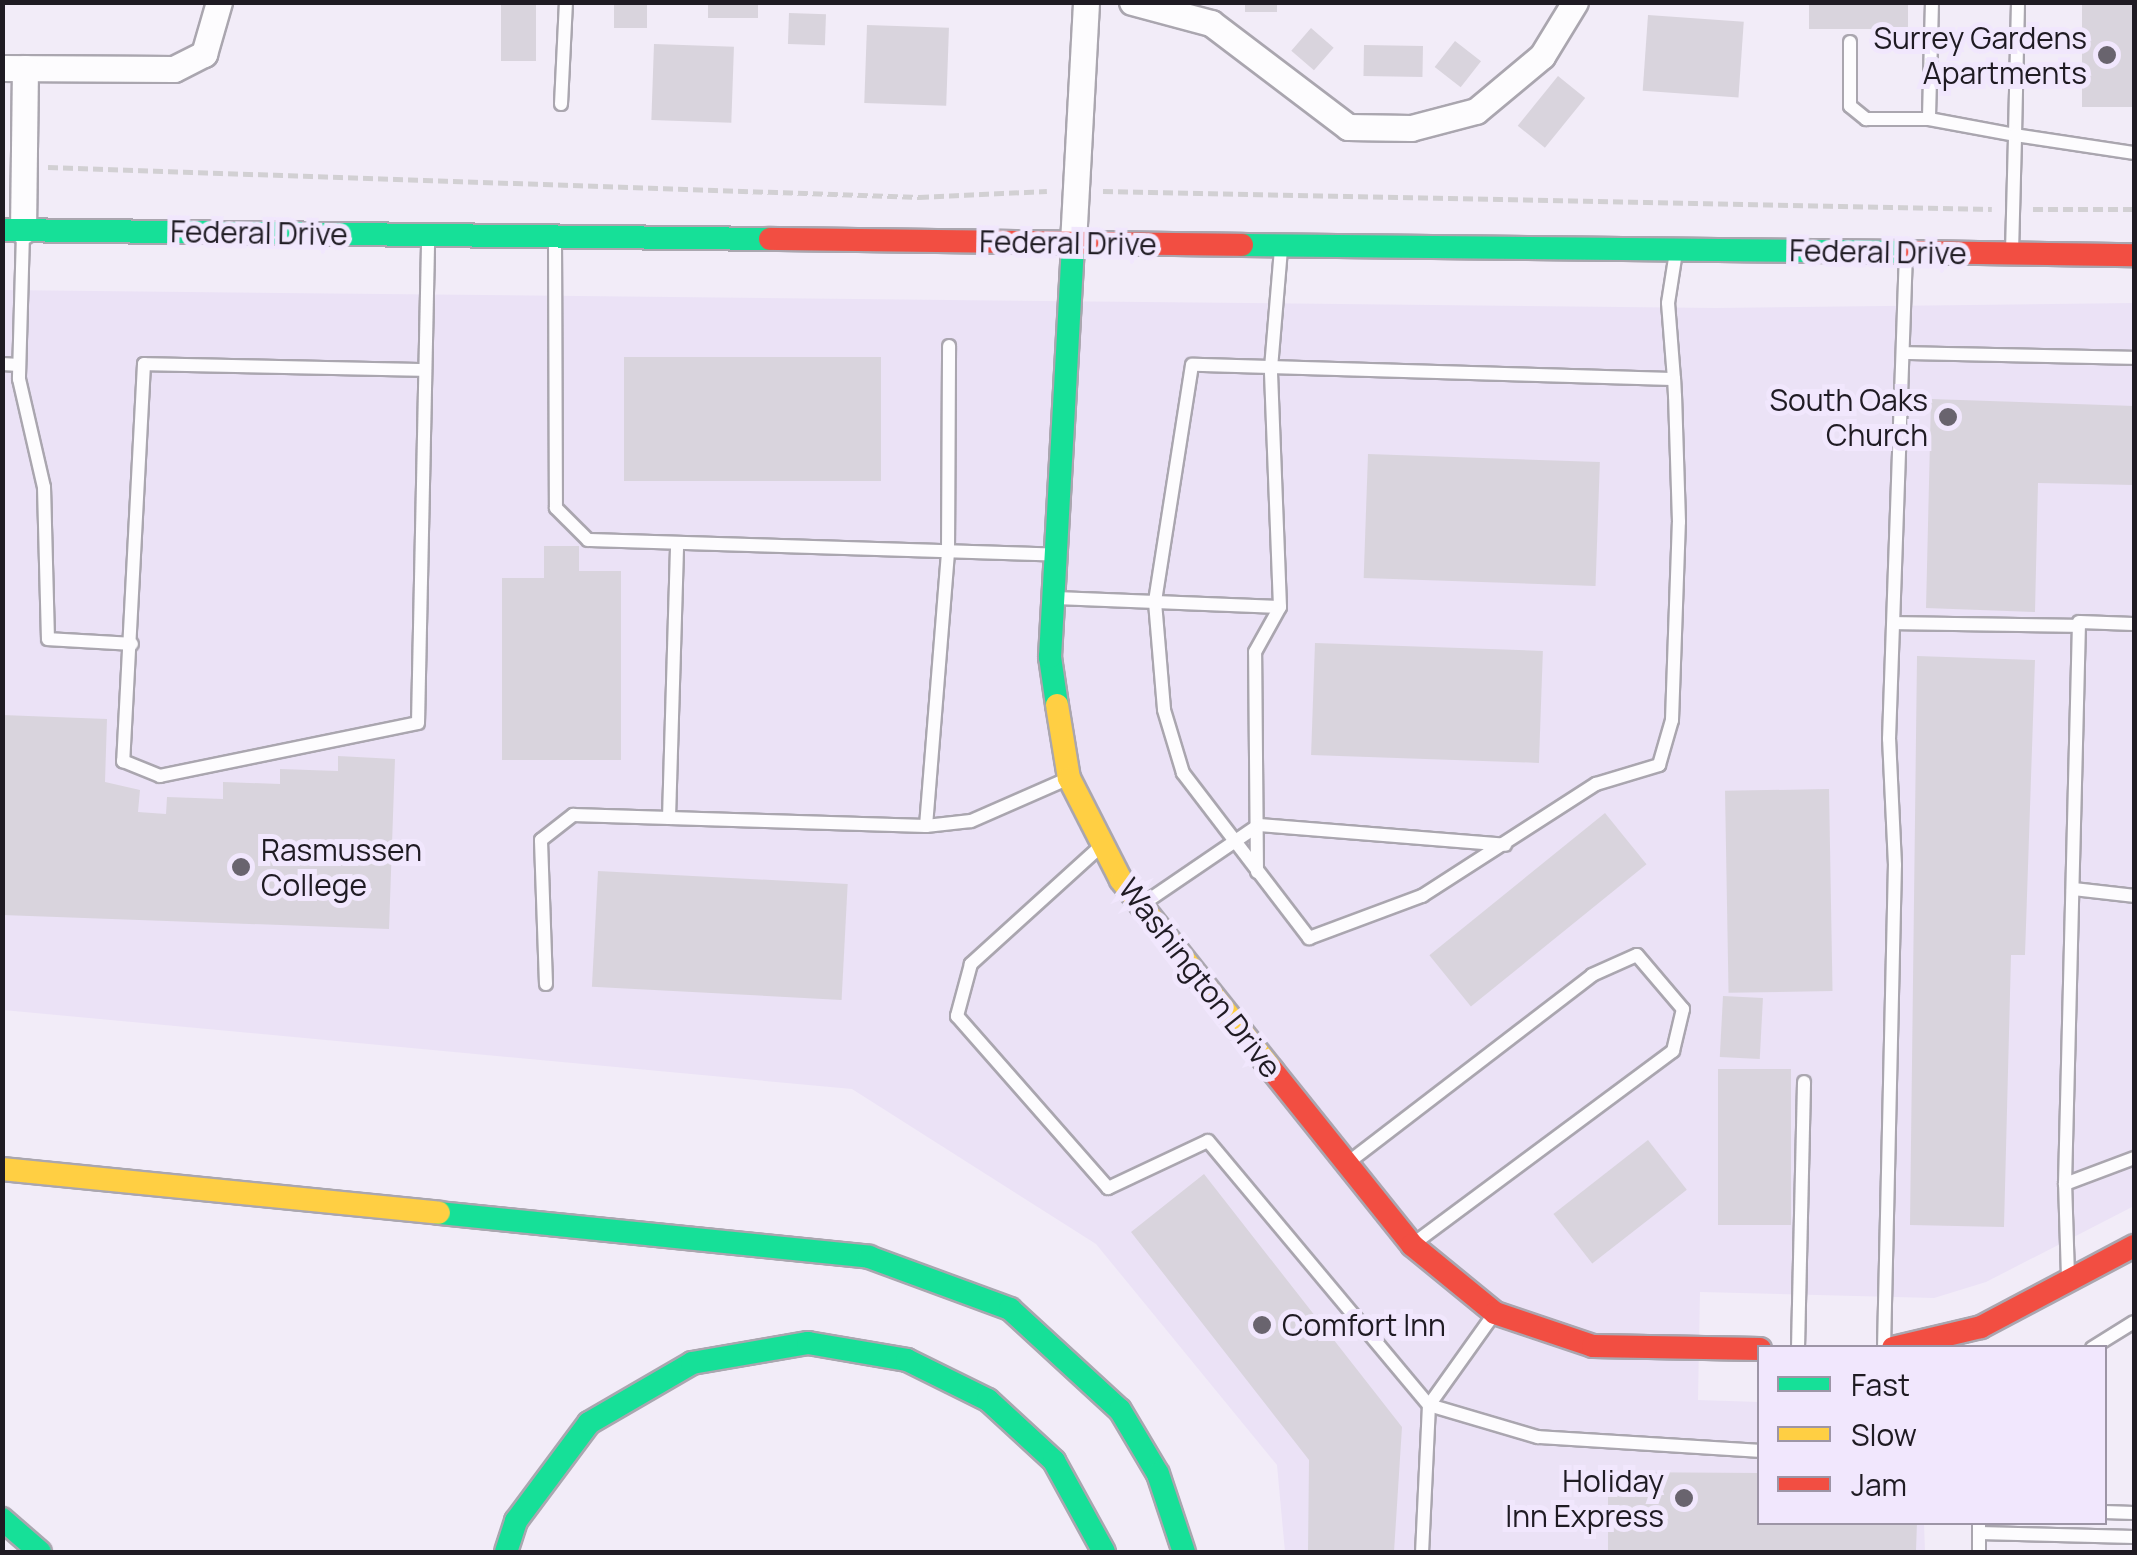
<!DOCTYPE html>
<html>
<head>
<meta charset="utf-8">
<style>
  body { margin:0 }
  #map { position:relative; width:2137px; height:1555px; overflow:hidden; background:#f2ecf8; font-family:Manrope,sans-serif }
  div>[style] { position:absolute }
  .built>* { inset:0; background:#ebe2f6 }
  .building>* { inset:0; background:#d9d4dd; transform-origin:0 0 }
  .path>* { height:5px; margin-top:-2.5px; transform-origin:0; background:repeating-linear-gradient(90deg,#d2d0d3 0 10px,transparent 0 15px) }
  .roads { filter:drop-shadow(2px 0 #aaa6af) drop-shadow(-2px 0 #aaa6af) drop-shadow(0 2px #aaa6af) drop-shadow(0 -2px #aaa6af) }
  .lane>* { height:12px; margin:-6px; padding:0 6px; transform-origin:6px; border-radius:6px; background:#fdfcfe }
  .street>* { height:25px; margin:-12.5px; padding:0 12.5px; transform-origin:12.5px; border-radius:12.5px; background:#fdfcfe }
  .fast>* { height:22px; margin:-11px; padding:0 11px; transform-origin:11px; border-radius:11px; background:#16e098 }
  .slow>* { height:22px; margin:-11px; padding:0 11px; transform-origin:11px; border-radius:11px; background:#ffcf43 }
  .jam>* { height:22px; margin:-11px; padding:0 11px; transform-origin:11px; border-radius:11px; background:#f24e42 }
  .dots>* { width:28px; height:28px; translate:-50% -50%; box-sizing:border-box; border:5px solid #f1e7fd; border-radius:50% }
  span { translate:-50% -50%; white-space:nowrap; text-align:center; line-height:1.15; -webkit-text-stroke:10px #f1e7fd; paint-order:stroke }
  .poi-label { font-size:30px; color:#1f1b23 }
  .right { translate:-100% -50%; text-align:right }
  .left { translate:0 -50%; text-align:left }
  .street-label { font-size:30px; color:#1f1b23 }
  .frame { position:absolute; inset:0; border:5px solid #1f1b23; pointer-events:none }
  .legend { position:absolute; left:1757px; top:1345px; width:350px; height:180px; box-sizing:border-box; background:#f1e7fd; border:2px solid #9d95a6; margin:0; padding:12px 18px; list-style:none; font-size:30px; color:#1f1b23 }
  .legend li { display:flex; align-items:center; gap:20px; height:50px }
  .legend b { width:50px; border:2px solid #9d95a6 }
</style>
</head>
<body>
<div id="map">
  <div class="built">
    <i style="clip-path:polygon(2px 290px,1716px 308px,2134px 303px,2134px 1206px,1986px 1282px,1934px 1298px,1700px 1292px,1698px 1400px,1759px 1402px,1760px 1522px,1924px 1523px,1925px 1552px,1285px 1552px,1277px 1465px,1096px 1244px,852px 1089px,3px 1010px)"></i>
  </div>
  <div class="building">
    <i style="left:501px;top:2px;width:35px;height:59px"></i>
    <i style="left:614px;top:2px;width:33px;height:26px"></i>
    <i style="left:708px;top:2px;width:50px;height:16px"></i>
    <i style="left:1245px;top:2px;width:32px;height:10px"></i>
    <i style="left:1809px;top:2px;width:99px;height:27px"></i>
    <i style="left:2082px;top:2px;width:52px;height:105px"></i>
    <i style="left:789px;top:13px;width:37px;height:31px;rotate:2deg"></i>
    <i style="left:1648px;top:15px;width:96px;height:76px;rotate:4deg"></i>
    <i style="left:867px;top:25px;width:82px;height:78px;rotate:2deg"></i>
    <i style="left:1311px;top:28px;width:30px;height:30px;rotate:41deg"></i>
    <i style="left:1455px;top:41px;width:33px;height:33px;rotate:38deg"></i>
    <i style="left:654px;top:44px;width:80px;height:76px;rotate:2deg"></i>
    <i style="left:1364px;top:45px;width:59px;height:31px;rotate:1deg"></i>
    <i style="left:1558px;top:76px;width:35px;height:64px;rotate:39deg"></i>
    <i style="left:624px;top:357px;width:257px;height:124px"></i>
    <i style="clip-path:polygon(1931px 399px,2134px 406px,2134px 485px,2038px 483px,2035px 612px,1926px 608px)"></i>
    <i style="left:1368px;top:454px;width:232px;height:124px;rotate:2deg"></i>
    <i style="clip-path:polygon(544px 546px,579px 546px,579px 571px,621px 571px,621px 760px,502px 760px,502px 578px,544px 578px)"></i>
    <i style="left:1315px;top:643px;width:228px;height:112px;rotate:2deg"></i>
    <i style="clip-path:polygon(1917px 656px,2035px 660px,2025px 955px,2011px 955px,2004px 1227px,1910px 1225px)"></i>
    <i style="clip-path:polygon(2px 715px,107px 719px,105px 782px,140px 790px,138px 812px,166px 814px,167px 797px,223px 799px,223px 782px,280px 784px,280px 769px,338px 771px,338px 756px,395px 759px,389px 929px,2px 915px)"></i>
    <i style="left:1829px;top:789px;width:202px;height:104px;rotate:89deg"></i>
    <i style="left:1605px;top:813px;width:66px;height:226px;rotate:51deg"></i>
    <i style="left:598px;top:871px;width:250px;height:116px;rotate:3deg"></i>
    <i style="left:1723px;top:996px;width:40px;height:61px;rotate:3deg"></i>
    <i style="left:1791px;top:1069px;width:156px;height:73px;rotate:90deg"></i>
    <i style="left:1648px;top:1140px;width:63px;height:120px;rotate:52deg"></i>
    <i style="clip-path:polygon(1204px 1174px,1402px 1427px,1394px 1552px,1308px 1552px,1309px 1460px,1131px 1232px)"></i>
    <i style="clip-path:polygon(1608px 1472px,1760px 1473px,1760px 1522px,1917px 1522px,1916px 1552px,1608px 1552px)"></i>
  </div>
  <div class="path">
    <i style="left:48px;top:167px;width:872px;rotate:1.97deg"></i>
    <i style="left:919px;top:197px;width:128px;rotate:-2.7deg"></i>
    <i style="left:1103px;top:191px;width:889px;rotate:1.16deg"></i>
    <i style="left:2033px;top:209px;width:101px"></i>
  </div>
  <div class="roads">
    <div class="lane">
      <i style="left:1932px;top:2px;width:117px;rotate:91.5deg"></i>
      <i style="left:1929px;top:119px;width:87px;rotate:10.5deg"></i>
      <i style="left:2015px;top:135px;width:133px;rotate:-88.7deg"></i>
      <i style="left:1850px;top:42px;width:64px;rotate:90deg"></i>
      <i style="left:1850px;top:106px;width:21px;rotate:39deg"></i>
      <i style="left:1866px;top:119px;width:63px"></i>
      <i style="left:561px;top:104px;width:102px;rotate:-87.2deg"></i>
      <i style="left:23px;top:233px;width:146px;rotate:91.6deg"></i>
      <i style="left:19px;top:379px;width:111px;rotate:77deg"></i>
      <i style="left:44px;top:487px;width:152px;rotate:88.5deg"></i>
      <i style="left:48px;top:639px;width:84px;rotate:3.4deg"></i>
      <i style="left:555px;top:239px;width:269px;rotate:89.8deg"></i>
      <i style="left:556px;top:508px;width:45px;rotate:45deg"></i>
      <i style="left:588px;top:540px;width:466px;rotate:1.8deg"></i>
      <i style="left:2012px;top:252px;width:117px;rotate:-88.5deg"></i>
      <i style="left:2015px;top:135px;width:120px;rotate:8.6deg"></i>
      <i style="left:1904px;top:353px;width:230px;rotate:1.2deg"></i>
      <i style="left:2px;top:364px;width:17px;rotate:3deg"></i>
      <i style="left:425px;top:370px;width:281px;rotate:-178.8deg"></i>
      <i style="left:144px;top:364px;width:398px;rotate:93deg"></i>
      <i style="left:123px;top:761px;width:40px;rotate:22deg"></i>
      <i style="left:160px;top:776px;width:263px;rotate:-11.6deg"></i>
      <i style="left:418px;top:723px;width:485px;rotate:-88.8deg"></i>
      <i style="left:1674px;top:379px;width:482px;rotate:-178.3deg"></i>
      <i style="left:1192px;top:365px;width:240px;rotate:98.9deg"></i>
      <i style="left:1155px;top:602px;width:108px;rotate:85.2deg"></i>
      <i style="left:1164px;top:710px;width:66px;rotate:73.2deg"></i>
      <i style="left:1183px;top:773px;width:208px;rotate:52.6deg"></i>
      <i style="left:1309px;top:938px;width:121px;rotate:-20.4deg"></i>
      <i style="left:1422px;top:896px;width:207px;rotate:-32.8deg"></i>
      <i style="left:1596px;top:784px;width:66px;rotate:-16.8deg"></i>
      <i style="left:1659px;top:765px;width:47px;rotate:-73.9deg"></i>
      <i style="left:1672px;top:720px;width:198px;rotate:-88deg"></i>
      <i style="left:1679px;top:522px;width:126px;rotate:-91.8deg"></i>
      <i style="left:1675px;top:396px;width:17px;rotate:-93deg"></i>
      <i style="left:1674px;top:379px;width:76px;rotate:-94.5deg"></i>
      <i style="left:1668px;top:303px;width:52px;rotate:-81.1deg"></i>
      <i style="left:1056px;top:598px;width:224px;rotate:2.3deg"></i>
      <i style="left:1895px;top:623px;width:184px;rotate:0.9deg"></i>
      <i style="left:669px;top:818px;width:275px;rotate:-88.3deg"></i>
      <i style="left:926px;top:826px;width:276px;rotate:-85.4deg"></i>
      <i style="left:948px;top:551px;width:205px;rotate:-89.7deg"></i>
      <i style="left:1101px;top:846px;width:176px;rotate:137.8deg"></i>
      <i style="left:971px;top:964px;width:54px;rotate:105.1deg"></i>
      <i style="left:957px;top:1016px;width:229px;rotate:48.7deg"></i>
      <i style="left:1108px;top:1188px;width:110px;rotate:-25.2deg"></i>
      <i style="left:1208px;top:1141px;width:344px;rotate:50.1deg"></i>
      <i style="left:1429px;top:1405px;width:147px;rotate:92.7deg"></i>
      <i style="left:1257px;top:872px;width:220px;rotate:-90.5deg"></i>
      <i style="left:1255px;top:652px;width:51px;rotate:-60.9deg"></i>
      <i style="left:1280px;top:607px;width:239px;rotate:-92.2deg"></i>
      <i style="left:1271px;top:368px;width:120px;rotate:-85.2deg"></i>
      <i style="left:2073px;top:889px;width:61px;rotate:6.5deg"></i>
      <i style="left:1143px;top:904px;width:140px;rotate:-34.3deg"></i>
      <i style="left:1259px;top:825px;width:247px;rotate:4.6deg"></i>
      <i style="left:546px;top:984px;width:144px;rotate:-92deg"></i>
      <i style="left:541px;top:840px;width:41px;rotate:-38deg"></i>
      <i style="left:573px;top:815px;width:353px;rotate:1.8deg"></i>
      <i style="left:926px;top:826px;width:45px;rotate:-6.3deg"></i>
      <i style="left:971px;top:821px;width:105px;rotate:-23.6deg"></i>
      <i style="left:1350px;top:1161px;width:305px;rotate:-37.5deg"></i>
      <i style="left:1592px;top:975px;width:49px;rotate:-24deg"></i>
      <i style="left:1637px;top:955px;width:71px;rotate:49.6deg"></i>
      <i style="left:1683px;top:1009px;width:43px;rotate:103.4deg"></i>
      <i style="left:1673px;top:1051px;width:322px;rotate:143.4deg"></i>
      <i style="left:2065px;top:1184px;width:562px;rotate:-88.57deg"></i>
      <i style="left:2079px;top:622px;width:55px;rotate:2.1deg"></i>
      <i style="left:2068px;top:1277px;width:93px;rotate:-91.8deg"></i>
      <i style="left:2065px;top:1184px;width:74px;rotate:-20.6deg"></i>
      <i style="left:1494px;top:1314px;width:112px;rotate:125.5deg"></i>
      <i style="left:1429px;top:1405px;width:114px;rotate:16.4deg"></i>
      <i style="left:1538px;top:1437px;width:222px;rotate:3.6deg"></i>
      <i style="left:1798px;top:1348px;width:266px;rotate:-88.7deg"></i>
      <i style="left:1884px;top:1348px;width:483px;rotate:-88.7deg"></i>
      <i style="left:1895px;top:865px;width:126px;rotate:-92.7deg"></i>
      <i style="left:1889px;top:739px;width:483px;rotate:-88deg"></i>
      <i style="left:2092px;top:1348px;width:49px;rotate:-31.8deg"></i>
      <i style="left:2104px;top:1512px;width:30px;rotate:2deg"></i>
      <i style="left:1979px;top:1533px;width:155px;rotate:1.5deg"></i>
      <i style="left:1979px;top:1552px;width:30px;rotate:-90deg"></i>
    </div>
    <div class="street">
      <i style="left:1132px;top:2px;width:82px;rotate:14.9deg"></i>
      <i style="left:1211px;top:23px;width:172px;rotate:37.2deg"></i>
      <i style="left:1348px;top:127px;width:63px;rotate:0.9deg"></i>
      <i style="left:1411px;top:128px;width:67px;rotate:-14.7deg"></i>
      <i style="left:1476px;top:111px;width:86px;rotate:-39.8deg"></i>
      <i style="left:1542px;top:56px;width:63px;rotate:-58.6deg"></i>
      <i style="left:2px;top:68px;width:172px;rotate:0.3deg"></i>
      <i style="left:174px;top:69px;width:34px;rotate:-27deg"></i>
      <i style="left:204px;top:54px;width:54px;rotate:-73.9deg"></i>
      <i style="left:23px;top:231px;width:163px;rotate:-89.3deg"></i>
      <i style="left:1073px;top:243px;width:241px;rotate:-86.9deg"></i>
    </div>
    <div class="fast">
      <i style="left:2px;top:230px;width:768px;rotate:0.67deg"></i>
      <i style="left:1242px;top:245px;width:668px;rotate:0.6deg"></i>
      <i style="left:1057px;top:705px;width:49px;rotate:-98.3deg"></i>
      <i style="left:1050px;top:657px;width:415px;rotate:-86.8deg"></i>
      <i style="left:439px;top:1213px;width:432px;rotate:5.8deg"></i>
      <i style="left:869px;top:1257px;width:150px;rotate:20.2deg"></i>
      <i style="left:1010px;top:1309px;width:149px;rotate:42.6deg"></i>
      <i style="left:1120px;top:1410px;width:74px;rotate:59.3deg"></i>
      <i style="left:1158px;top:1474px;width:82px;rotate:71.6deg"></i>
      <i style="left:2px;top:1519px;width:50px;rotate:41deg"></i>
      <i style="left:506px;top:1552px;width:33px;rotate:-72deg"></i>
      <i style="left:516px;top:1521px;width:122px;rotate:-53.3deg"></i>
      <i style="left:589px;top:1423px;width:119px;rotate:-30.2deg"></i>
      <i style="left:692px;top:1363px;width:118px;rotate:-9.8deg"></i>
      <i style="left:808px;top:1343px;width:100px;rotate:9.7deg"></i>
      <i style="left:907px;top:1360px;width:90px;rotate:26.3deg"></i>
      <i style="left:988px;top:1400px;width:90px;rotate:42.7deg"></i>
      <i style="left:1054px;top:1461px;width:104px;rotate:61.2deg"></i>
    </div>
    <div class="slow">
      <i style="left:1057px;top:705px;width:74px;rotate:80.7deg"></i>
      <i style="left:1069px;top:778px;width:114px;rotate:63deg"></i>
      <i style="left:1121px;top:880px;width:243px;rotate:51.5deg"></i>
      <i style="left:2px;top:1169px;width:439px;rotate:5.7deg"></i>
    </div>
    <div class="jam">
      <i style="left:770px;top:239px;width:472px;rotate:0.7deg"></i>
      <i style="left:1910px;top:252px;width:224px;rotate:0.8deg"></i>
      <i style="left:1272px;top:1070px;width:224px;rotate:51.3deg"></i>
      <i style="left:1412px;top:1245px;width:107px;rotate:39.3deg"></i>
      <i style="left:1495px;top:1313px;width:103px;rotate:18.6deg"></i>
      <i style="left:1593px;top:1346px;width:167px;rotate:1deg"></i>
      <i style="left:1893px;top:1348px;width:90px;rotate:-13.4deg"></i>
      <i style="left:1981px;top:1327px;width:173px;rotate:-27.9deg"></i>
    </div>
  </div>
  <div class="dots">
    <i style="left:2107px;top:55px;background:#69646e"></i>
    <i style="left:1948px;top:417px;background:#69646e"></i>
    <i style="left:241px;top:867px;background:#69646e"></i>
    <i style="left:1262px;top:1325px;background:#69646e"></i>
    <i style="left:1684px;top:1498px;background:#69646e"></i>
  </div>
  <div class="poi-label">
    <span class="right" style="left:2087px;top:55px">Surrey Gardens<br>Apartments</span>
    <span class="right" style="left:1928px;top:417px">South Oaks<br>Church</span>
    <span class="left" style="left:261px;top:867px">Rasmussen<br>College</span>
    <span class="left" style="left:1282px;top:1325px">Comfort Inn</span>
    <span class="right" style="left:1664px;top:1498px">Holiday<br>Inn Express</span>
  </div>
  <div class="street-label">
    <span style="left:259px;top:233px;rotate:1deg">Federal Drive</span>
    <span style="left:1068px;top:243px;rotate:1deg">Federal Drive</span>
    <span style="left:1878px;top:252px;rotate:1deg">Federal Drive</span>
    <span style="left:1200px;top:978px;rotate:52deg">Washington Drive</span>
  </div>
  <div class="frame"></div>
  <ul class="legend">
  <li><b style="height:12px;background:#16e098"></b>Fast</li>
  <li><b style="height:12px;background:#ffcf43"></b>Slow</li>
  <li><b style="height:12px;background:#f24e42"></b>Jam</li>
  </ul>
</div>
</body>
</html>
